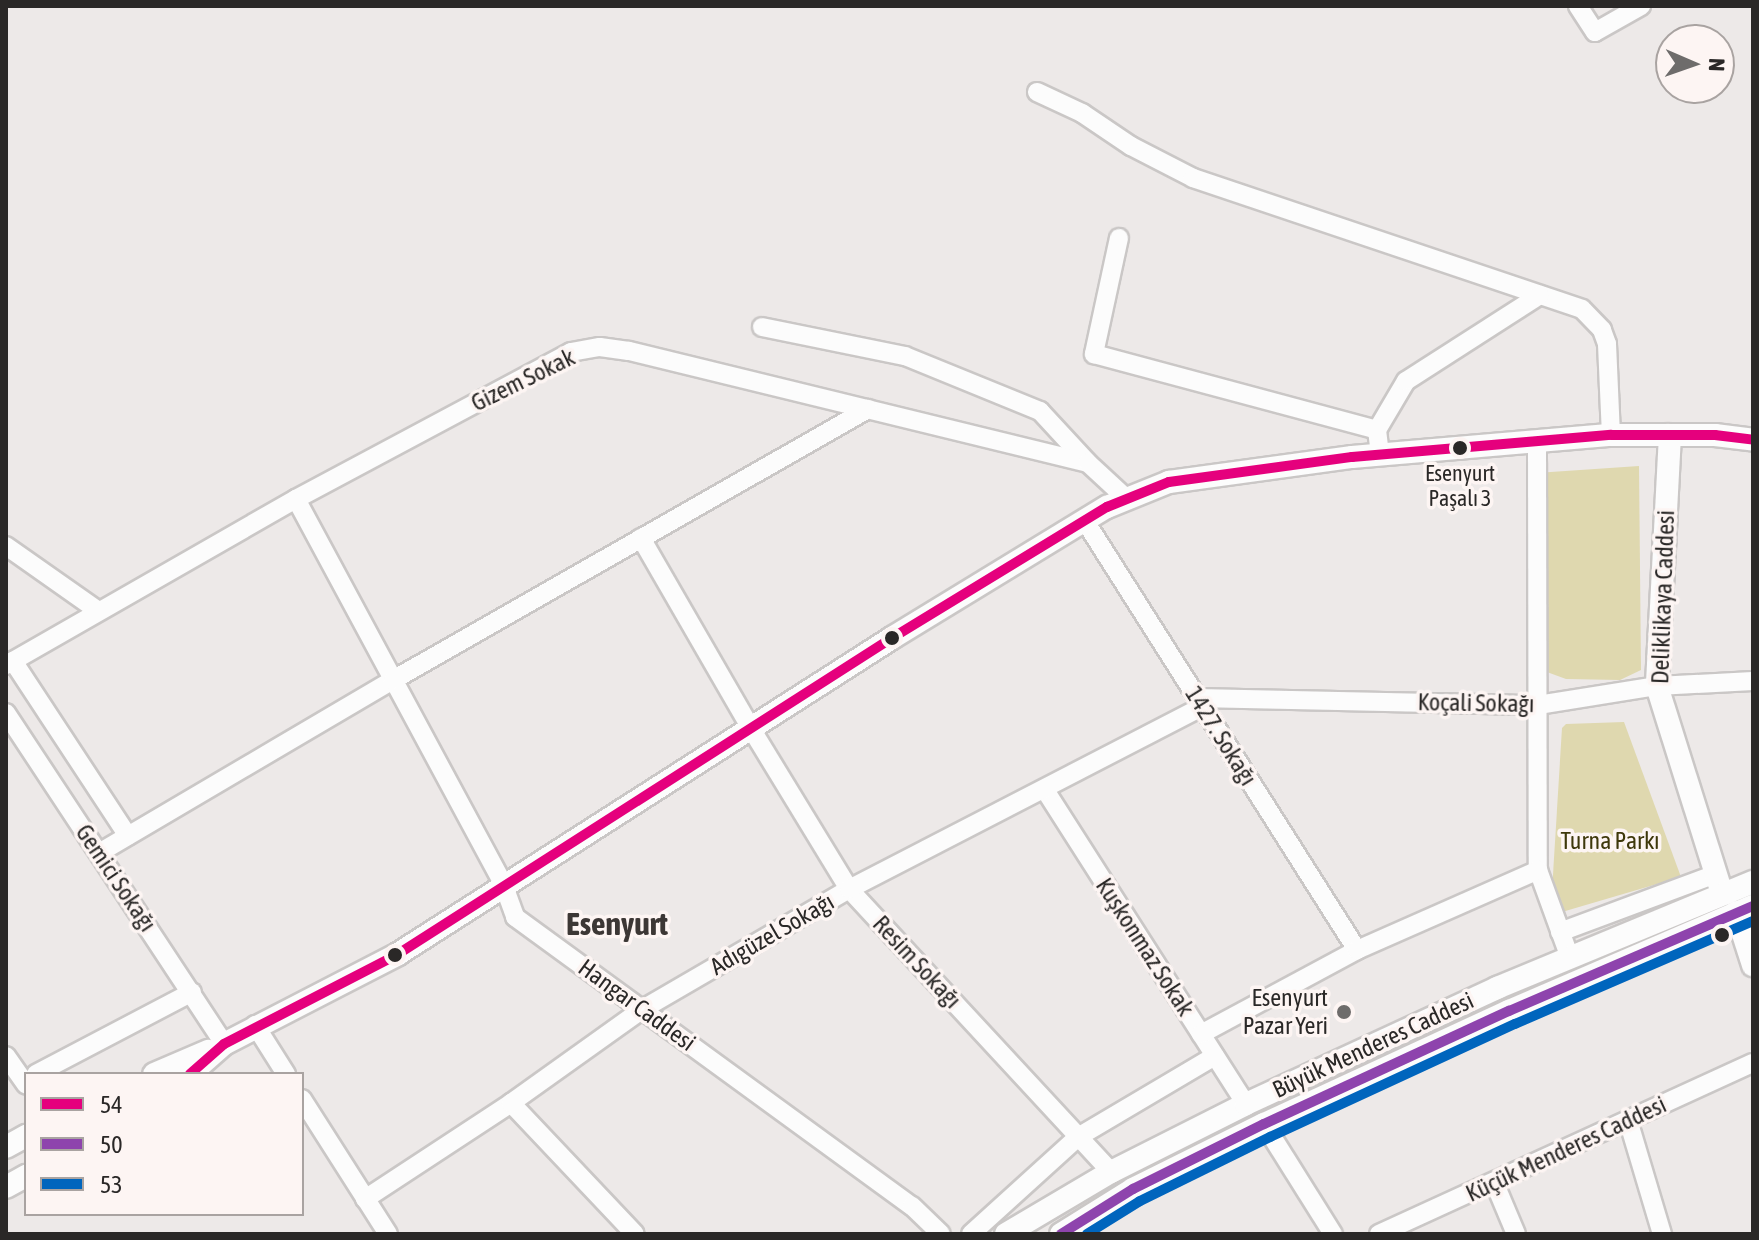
<!DOCTYPE html>
<html>
<head>
<meta charset="utf-8">
<style>
  body { margin:0 }
  #map { position:relative; width:1759px; height:1240px; overflow:hidden; background:#ede9e8; font-family:"Asap Condensed",sans-serif }
  div>[style] { position:absolute }
  .green>* { inset:0; background:#dfd8af }
  .roads { filter:drop-shadow(2px 0 #cac7c6) drop-shadow(-2px 0 #cac7c6) drop-shadow(0 2px #cac7c6) drop-shadow(0 -2px #cac7c6) }
  .minor>* { height:18px; margin:-9px; padding:0 9px; transform-origin:9px; border-radius:9px; background:#fcfcfc }
  .tertiary>* { height:22px; margin:-11px; padding:0 11px; transform-origin:11px; border-radius:11px; background:#fcfcfc }
  .bus-1>* { height:10px; margin:-5px; padding:0 5px; transform-origin:5px; border-radius:5px; background:#e5007d }
  .bus-2>* { height:10px; margin:-5px; padding:0 5px; transform-origin:5px; border-radius:5px; background:#8e44ad }
  .bus-3>* { height:10px; margin:-5px; padding:0 5px; transform-origin:5px; border-radius:5px; background:#0065bd }
  .dots>* { width:22px; height:22px; translate:-50% -50%; box-sizing:border-box; border:4px solid #fdf5f3; border-radius:50% }
  span { translate:-50% -50%; white-space:nowrap; text-align:center; line-height:1.15; -webkit-text-stroke:7px #fdf5f3; paint-order:stroke }
  .bus-label { font-size:22px; color:#2a2827 }
  .street-label { font-size:24px; color:#2a2827 }
  .park-label { font-size:24px; color:#3e380b }
  .poi-label { font-size:24px; color:#2a2827 }
  .right { translate:-100% -50%; text-align:right }
  .district-label { font-size:32px; color:#3c3735; font-weight:700 }
  .frame { position:absolute; inset:0; border:8px solid #2a2827; pointer-events:none }
  .legend { position:absolute; left:24px; top:1072px; width:280px; height:144px; box-sizing:border-box; background:#fdf5f3; border:2px solid #a9a3a1; margin:0; padding:10px 14px; list-style:none; font-size:24px; color:#2a2827 }
  .legend li { display:flex; align-items:center; gap:16px; height:40px }
  .legend b { width:40px; border:2px solid #a9a3a1 }
  .north { position:absolute; left:1655px; top:24px; width:80px; height:80px; box-sizing:border-box; background:#fdf5f3; border:2px solid #a9a3a1; border-radius:50%; rotate:92deg; font-size:22px; font-weight:700; line-height:32px; text-align:center; color:#2a2827 }
  .north::after { content:''; display:block; margin:auto; width:28px; height:36px; background:#6e6c6b; clip-path:polygon(50% 0,100% 100%,50% 72%,0 100%) }
</style>
</head>
<body>
<div id="map">
  <div class="green">
    <i style="clip-path:polygon(1639px 466px,1641px 670px,1620px 680px,1566px 679px,1536px 668px,1536px 473px)"></i>
    <i style="clip-path:polygon(1624px 722px,1681px 877px,1562px 912px,1552px 891px,1562px 728px,1566px 724px)"></i>
  </div>
  <div class="roads">
    <div class="minor">
      <i style="left:1578px;top:6px;width:31px;rotate:57deg"></i>
      <i style="left:1595px;top:32px;width:53px;rotate:-29.5deg"></i>
      <i style="left:1037px;top:92px;width:50px;rotate:25deg"></i>
      <i style="left:1082px;top:113px;width:59px;rotate:34deg"></i>
      <i style="left:1131px;top:146px;width:70px;rotate:27.3deg"></i>
      <i style="left:1193px;top:178px;width:410px;rotate:18.6deg"></i>
      <i style="left:1582px;top:309px;width:29px;rotate:46deg"></i>
      <i style="left:1602px;top:330px;width:15px;rotate:70deg"></i>
      <i style="left:1607px;top:344px;width:91px;rotate:87.5deg"></i>
      <i style="left:1119px;top:238px;width:119px;rotate:102.2deg"></i>
      <i style="left:1094px;top:354px;width:293px;rotate:15deg"></i>
      <i style="left:1377px;top:430px;width:24px;rotate:83deg"></i>
      <i style="left:762px;top:327px;width:146px;rotate:11.5deg"></i>
      <i style="left:905px;top:356px;width:146px;rotate:22.2deg"></i>
      <i style="left:1040px;top:411px;width:69px;rotate:47.3deg"></i>
      <i style="left:1377px;top:430px;width:57px;rotate:-59.4deg"></i>
      <i style="left:1406px;top:381px;width:159px;rotate:-32.7deg"></i>
      <i style="left:1537px;top:441px;width:429px;rotate:89.9deg"></i>
      <i style="left:1538px;top:870px;width:94px;rotate:70deg"></i>
      <i style="left:296px;top:499px;width:439px;rotate:61.7deg"></i>
      <i style="left:504px;top:886px;width:33px;rotate:70deg"></i>
      <i style="left:515px;top:917px;width:491px;rotate:36.1deg"></i>
      <i style="left:912px;top:1206px;width:40px;rotate:44deg"></i>
      <i style="left:1085px;top:521px;width:508px;rotate:57.62deg"></i>
      <i style="left:641px;top:538px;width:222px;rotate:60deg"></i>
      <i style="left:752px;top:730px;width:186px;rotate:58.6deg"></i>
      <i style="left:849px;top:889px;width:386px;rotate:47.2deg"></i>
      <i style="left:6px;top:546px;width:111px;rotate:35.1deg"></i>
      <i style="left:13px;top:661px;width:209px;rotate:56.7deg"></i>
      <i style="left:6px;top:665px;width:334px;rotate:-29.8deg"></i>
      <i style="left:296px;top:499px;width:312px;rotate:-28.1deg"></i>
      <i style="left:571px;top:352px;width:29px;rotate:-10deg"></i>
      <i style="left:600px;top:347px;width:29px;rotate:8deg"></i>
      <i style="left:629px;top:351px;width:472px;rotate:13.7deg"></i>
      <i style="left:1088px;top:463px;width:53px;rotate:42.7deg"></i>
      <i style="left:1197px;top:698px;width:341px;rotate:1.2deg"></i>
      <i style="left:1538px;top:705px;width:121px;rotate:-9.1deg"></i>
      <i style="left:1657px;top:686px;width:96px;rotate:-3deg"></i>
      <i style="left:6px;top:713px;width:396px;rotate:56.6deg"></i>
      <i style="left:1045px;top:790px;width:373px;rotate:57.4deg"></i>
      <i style="left:99px;top:853px;width:341px;rotate:-30.5deg"></i>
      <i style="left:393px;top:680px;width:547px;rotate:-29.71deg"></i>
      <i style="left:1560px;top:932px;width:166px;rotate:-20.4deg"></i>
      <i style="left:255px;top:1025px;width:58px;rotate:57.7deg"></i>
      <i style="left:1201px;top:1034px;width:177px;rotate:-28.3deg"></i>
      <i style="left:1357px;top:950px;width:198px;rotate:-23.8deg"></i>
      <i style="left:6px;top:1056px;width:35px;rotate:55deg"></i>
      <i style="left:36px;top:1074px;width:176px;rotate:-27.7deg"></i>
      <i style="left:302px;top:1099px;width:160px;rotate:57.5deg"></i>
      <i style="left:511px;top:1103px;width:180px;rotate:46.6deg"></i>
      <i style="left:1628px;top:1120px;width:119px;rotate:73.4deg"></i>
      <i style="left:1264px;top:1124px;width:130px;rotate:57.9deg"></i>
      <i style="left:1495px;top:1184px;width:54px;rotate:67.2deg"></i>
      <i style="left:365px;top:1199px;width:175px;rotate:-33.3deg"></i>
      <i style="left:511px;top:1103px;width:162px;rotate:-35.5deg"></i>
      <i style="left:643px;top:1009px;width:238px;rotate:-30.2deg"></i>
      <i style="left:849px;top:889px;width:397px;rotate:-27.3deg"></i>
      <i style="left:971px;top:1234px;width:144px;rotate:-42.2deg"></i>
      <i style="left:1078px;top:1137px;width:159px;rotate:-30.6deg"></i>
      <i style="left:1379px;top:1234px;width:411px;rotate:-24.6deg"></i>
    </div>
    <div class="tertiary">
      <i style="left:1670px;top:435px;width:251px;rotate:93deg"></i>
      <i style="left:1657px;top:686px;width:218px;rotate:72.6deg"></i>
      <i style="left:1736px;top:912px;width:56px;rotate:72.2deg"></i>
      <i style="left:154px;top:1074px;width:59px;rotate:-23.1deg"></i>
      <i style="left:190px;top:1074px;width:45px;rotate:-41.4deg"></i>
      <i style="left:224px;top:1044px;width:196px;rotate:-27.3deg"></i>
      <i style="left:398px;top:954px;width:586px;rotate:-32.61deg"></i>
      <i style="left:892px;top:638px;width:252px;rotate:-31.4deg"></i>
      <i style="left:1107px;top:507px;width:67px;rotate:-22deg"></i>
      <i style="left:1169px;top:482px;width:185px;rotate:-7.8deg"></i>
      <i style="left:1352px;top:457px;width:260px;rotate:-4.9deg"></i>
      <i style="left:1611px;top:435px;width:104px"></i>
      <i style="left:1715px;top:435px;width:38px;rotate:7deg"></i>
      <i style="left:6px;top:1147px;width:23px;rotate:-29deg"></i>
      <i style="left:6px;top:1187px;width:23px;rotate:-29deg"></i>
      <i style="left:1006px;top:1234px;width:122px;rotate:-30.6deg"></i>
      <i style="left:1111px;top:1172px;width:151px;rotate:-26.7deg"></i>
      <i style="left:1246px;top:1104px;width:277px;rotate:-24.8deg"></i>
      <i style="left:1497px;top:988px;width:277px;rotate:-22.5deg"></i>
      <i style="left:1061px;top:1234px;width:85px;rotate:-32deg"></i>
      <i style="left:1133px;top:1189px;width:146px;rotate:-26.4deg"></i>
      <i style="left:1264px;top:1124px;width:270px;rotate:-24.8deg"></i>
      <i style="left:1509px;top:1011px;width:266px;rotate:-23.3deg"></i>
    </div>
  </div>
  <div class="bus-1">
    <i style="left:190px;top:1074px;width:45px;rotate:-41.4deg"></i>
    <i style="left:224px;top:1044px;width:196px;rotate:-27.3deg"></i>
    <i style="left:398px;top:954px;width:586px;rotate:-32.61deg"></i>
    <i style="left:892px;top:638px;width:252px;rotate:-31.4deg"></i>
    <i style="left:1107px;top:507px;width:67px;rotate:-22deg"></i>
    <i style="left:1169px;top:482px;width:185px;rotate:-7.8deg"></i>
    <i style="left:1352px;top:457px;width:260px;rotate:-4.9deg"></i>
    <i style="left:1611px;top:435px;width:104px"></i>
    <i style="left:1715px;top:435px;width:38px;rotate:7deg"></i>
  </div>
  <div class="bus-2">
    <i style="left:1061px;top:1234px;width:85px;rotate:-32deg"></i>
    <i style="left:1133px;top:1189px;width:146px;rotate:-26.4deg"></i>
    <i style="left:1264px;top:1124px;width:270px;rotate:-24.8deg"></i>
    <i style="left:1509px;top:1011px;width:266px;rotate:-23.3deg"></i>
  </div>
  <div class="bus-3">
    <i style="left:1087px;top:1234px;width:62px;rotate:-31.9deg"></i>
    <i style="left:1140px;top:1201px;width:145px;rotate:-26.2deg"></i>
    <i style="left:1270px;top:1137px;width:270px;rotate:-24.8deg"></i>
    <i style="left:1515px;top:1024px;width:259px;rotate:-23.4deg"></i>
  </div>
  <div class="dots">
    <i style="left:1460px;top:448px;background:#2a2827"></i>
    <i style="left:892px;top:638px;background:#2a2827"></i>
    <i style="left:1722px;top:935px;background:#2a2827"></i>
    <i style="left:395px;top:955px;background:#2a2827"></i>
    <i style="left:1344px;top:1012px;background:#6e6c6b"></i>
  </div>
  <div class="bus-label">
    <span style="left:1460px;top:486px">Esenyurt<br>Paşalı 3</span>
  </div>
  <div class="street-label">
    <span style="left:523px;top:380px;rotate:-26deg">Gizem Sokak</span>
    <span style="left:1663px;top:597px;rotate:-88deg">Deliklikaya Caddesi</span>
    <span style="left:1476px;top:703px;rotate:1deg">Koçali Sokağı</span>
    <span style="left:1221px;top:736px;rotate:58deg">1427. Sokağı</span>
    <span style="left:116px;top:878px;rotate:56deg">Gemici Sokağı</span>
    <span style="left:772px;top:934px;rotate:-30deg">Adıgüzel Sokağı</span>
    <span style="left:1145px;top:947px;rotate:57deg">Kuşkonmaz Sokak</span>
    <span style="left:917px;top:962px;rotate:47deg">Resim Sokağı</span>
    <span style="left:637px;top:1005px;rotate:36deg">Hangar Caddesi</span>
    <span style="left:1373px;top:1045px;rotate:-25deg">Büyük Menderes Caddesi</span>
    <span style="left:1566px;top:1149px;rotate:-25deg">Küçük Menderes Caddesi</span>
  </div>
  <div class="park-label">
    <span style="left:1610px;top:841px">Turna Parkı</span>
  </div>
  <div class="poi-label">
    <span class="right" style="left:1328px;top:1012px">Esenyurt<br>Pazar Yeri</span>
  </div>
  <div class="district-label">
    <span style="left:617px;top:924px">Esenyurt</span>
  </div>
  <div class="frame"></div>
  <ul class="legend">
  <li><b style="height:10px;background:#e5007d"></b>54</li>
  <li><b style="height:10px;background:#8e44ad"></b>50</li>
  <li><b style="height:10px;background:#0065bd"></b>53</li>
  </ul>
  <div class="north">N</div>
</div>
</body>
</html>
